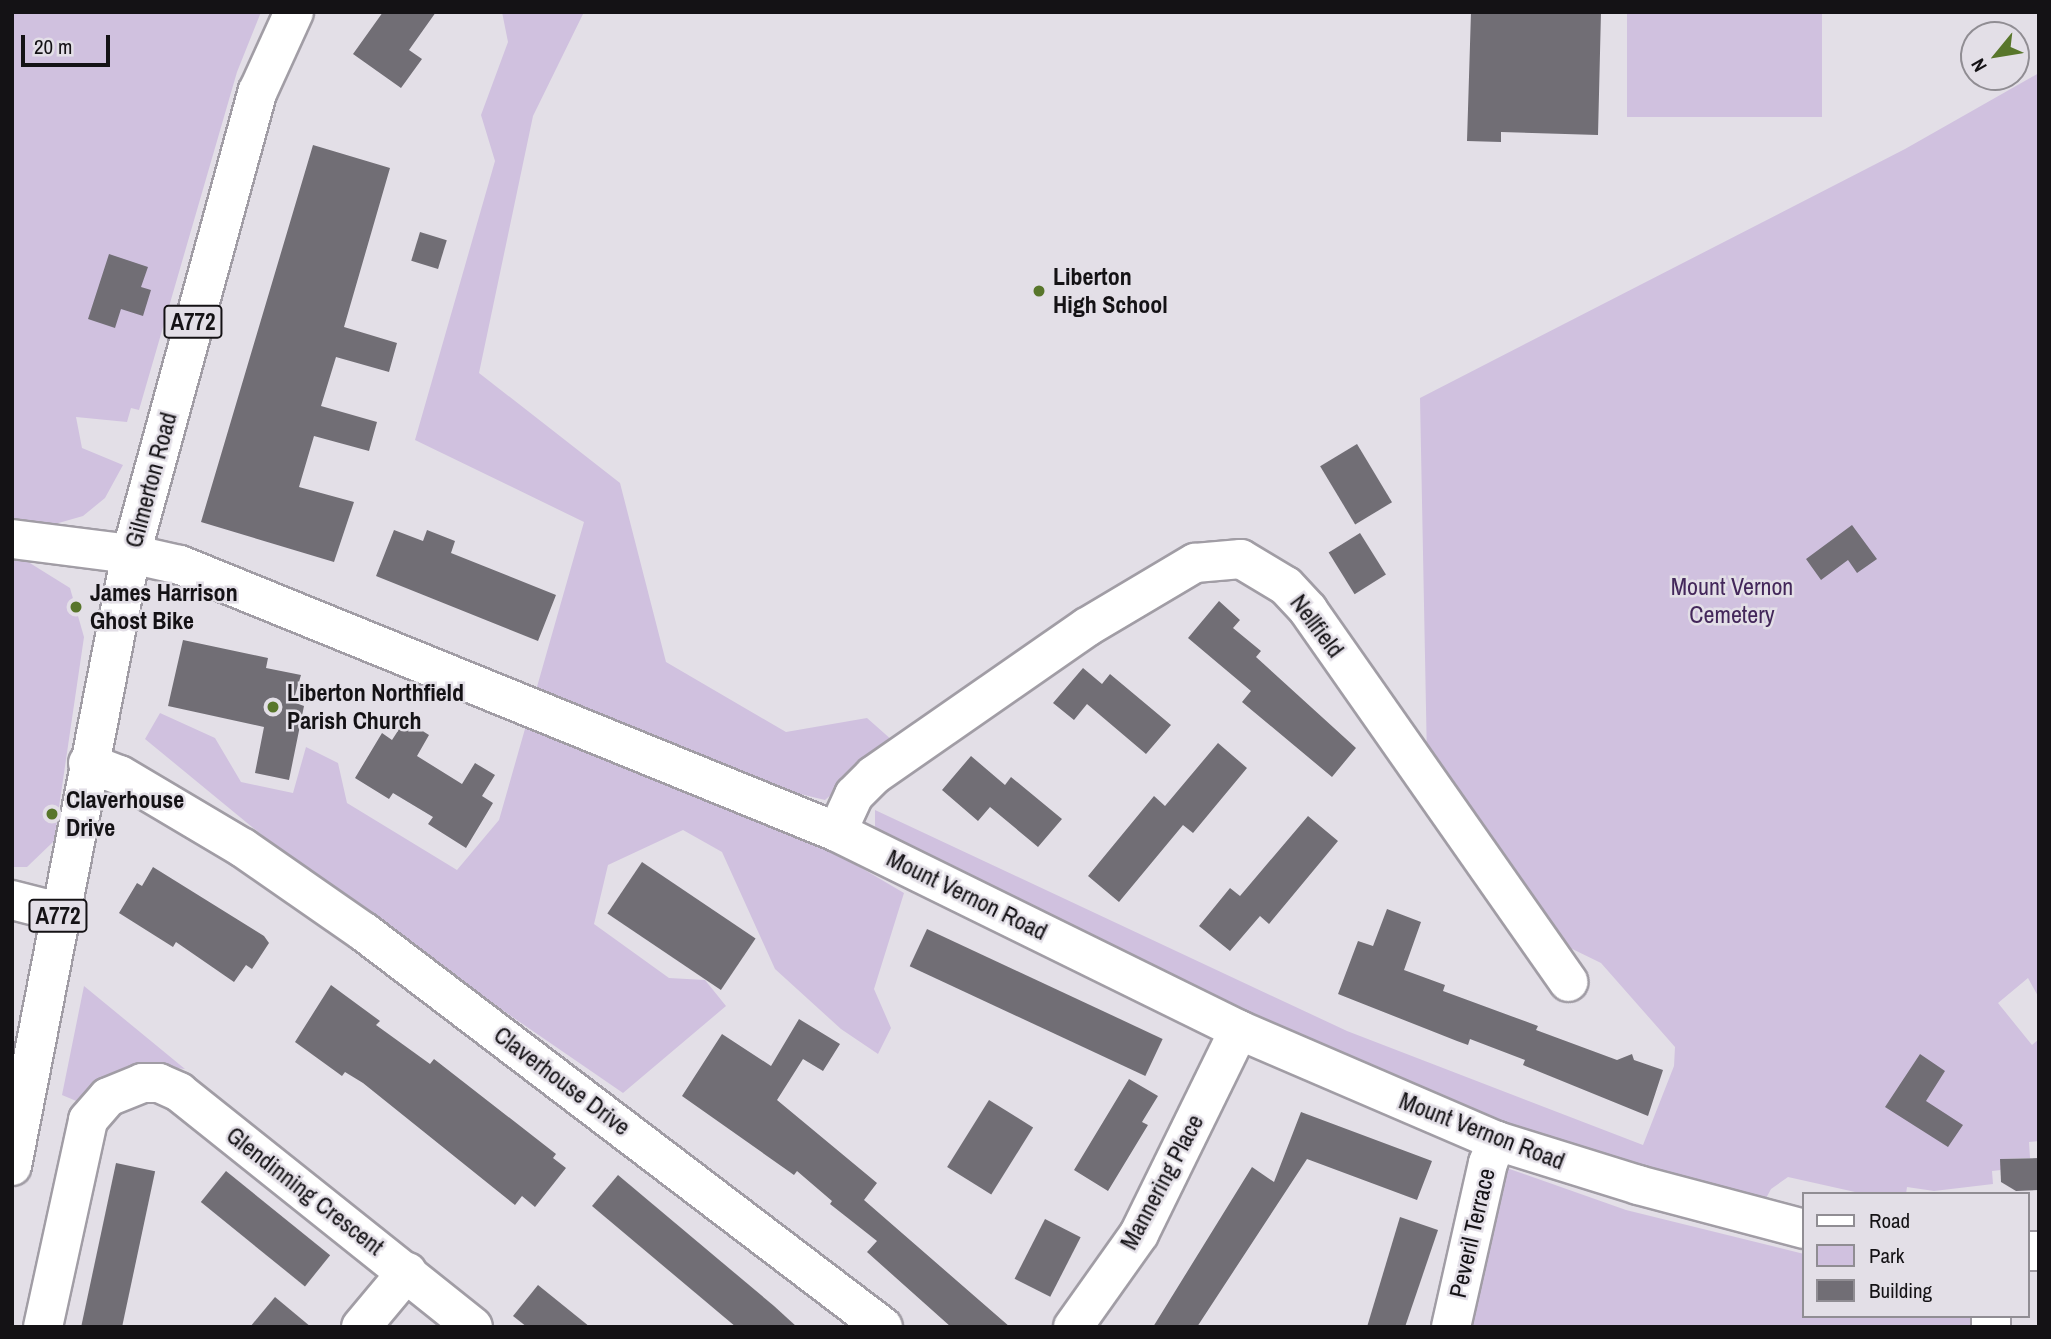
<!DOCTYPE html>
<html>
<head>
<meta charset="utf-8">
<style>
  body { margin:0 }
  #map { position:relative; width:2051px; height:1339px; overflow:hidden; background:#e3dfe7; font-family:"Archivo Narrow",sans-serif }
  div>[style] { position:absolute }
  .green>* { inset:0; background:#d0c1df; transform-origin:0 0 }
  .building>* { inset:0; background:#716e75; transform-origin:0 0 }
  .roads { filter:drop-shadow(2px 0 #a19da5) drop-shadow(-2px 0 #a19da5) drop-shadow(0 2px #a19da5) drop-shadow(0 -2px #a19da5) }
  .minor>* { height:38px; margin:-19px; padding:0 19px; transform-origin:19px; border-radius:19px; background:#fff }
  .major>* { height:38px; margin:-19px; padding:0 19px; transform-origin:19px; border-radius:19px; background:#fff }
  .dots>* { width:19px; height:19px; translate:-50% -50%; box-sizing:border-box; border:4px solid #e3dfe7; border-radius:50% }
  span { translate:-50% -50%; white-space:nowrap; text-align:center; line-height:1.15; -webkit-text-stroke:5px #e3dfe7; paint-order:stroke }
  .shield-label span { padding:2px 5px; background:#e3dfe7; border:2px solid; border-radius:5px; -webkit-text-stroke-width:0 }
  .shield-label { font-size:23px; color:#141215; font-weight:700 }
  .poi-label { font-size:24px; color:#141215; font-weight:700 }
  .left { translate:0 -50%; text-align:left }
  .street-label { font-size:24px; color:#141215 }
  .park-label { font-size:24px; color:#43275a }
  .frame { position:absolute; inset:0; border:14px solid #141215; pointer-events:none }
  .legend { position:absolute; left:1802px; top:1192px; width:228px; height:126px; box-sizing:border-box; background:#e3dfe7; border:2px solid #908d93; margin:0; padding:9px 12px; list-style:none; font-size:21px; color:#141215 }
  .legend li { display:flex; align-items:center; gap:14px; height:35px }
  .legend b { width:35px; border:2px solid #908d93 }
  .north { position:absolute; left:1960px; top:21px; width:70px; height:70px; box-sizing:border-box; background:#e3dfe7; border:2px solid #908d93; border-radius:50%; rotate:240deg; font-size:19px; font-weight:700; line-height:28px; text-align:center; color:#141215 }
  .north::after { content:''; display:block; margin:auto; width:24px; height:32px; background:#58762b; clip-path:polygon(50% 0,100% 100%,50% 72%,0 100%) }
  .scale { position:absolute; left:21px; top:35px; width:89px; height:32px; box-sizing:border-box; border:4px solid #141215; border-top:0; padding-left:9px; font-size:21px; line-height:24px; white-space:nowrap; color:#141215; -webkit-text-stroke:5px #e3dfe7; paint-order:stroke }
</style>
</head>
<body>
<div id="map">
  <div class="green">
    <i style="clip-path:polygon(12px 12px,261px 12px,237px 72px,139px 410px,131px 408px,127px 422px,76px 417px,82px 448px,123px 465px,105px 498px,83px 516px,48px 526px,12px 526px)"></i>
    <i style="clip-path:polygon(502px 12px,584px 12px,533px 116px,479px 373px,620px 483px,666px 662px,786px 732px,867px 718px,893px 741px,825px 800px,788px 791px,778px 819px,904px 893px,874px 989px,891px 1028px,878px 1054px,841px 1029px,775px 969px,722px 852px,683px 830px,608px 865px,594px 924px,669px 978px,705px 980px,726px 1006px,623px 1093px,335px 895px,145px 739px,160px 713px,215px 738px,241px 782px,293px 793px,306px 747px,338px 763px,347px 803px,457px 870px,499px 820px,584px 522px,415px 440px,495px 161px,481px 115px,508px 42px)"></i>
    <i style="left:1627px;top:12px;width:195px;height:105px"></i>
    <i style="clip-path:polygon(2039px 73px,2039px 998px,2028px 978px,1998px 1003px,2032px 1045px,2039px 1039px,2039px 1141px,2029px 1142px,2030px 1158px,2001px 1159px,2001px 1170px,1992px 1171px,1993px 1184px,1934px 1191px,1907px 1187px,1906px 1194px,1864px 1194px,1788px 1177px,1771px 1189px,1764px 1202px,1560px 1144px,1322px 1047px,880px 834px,875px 828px,875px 810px,1347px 1031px,1643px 1145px,1674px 1066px,1675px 1047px,1601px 963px,1558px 942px,1427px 760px,1420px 398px,1905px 149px)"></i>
    <i style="clip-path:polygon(12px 558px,25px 560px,70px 588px,84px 637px,54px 841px,27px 867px,12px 867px)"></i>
    <i style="clip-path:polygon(84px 986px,185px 1069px,153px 1065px,81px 1103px,62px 1095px)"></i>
    <i style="clip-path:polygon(1501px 1166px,1626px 1210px,1804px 1254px,1804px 1316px,1976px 1316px,1977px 1327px,1463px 1327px)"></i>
  </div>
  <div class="building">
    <i style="clip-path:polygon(383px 12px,436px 12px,409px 50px,422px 59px,401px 88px,353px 54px)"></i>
    <i style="clip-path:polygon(1471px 12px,1601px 12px,1598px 135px,1501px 132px,1501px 142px,1467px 141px)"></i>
    <i style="clip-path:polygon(313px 145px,390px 168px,344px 327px,397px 343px,389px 372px,336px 357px,321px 406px,377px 422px,369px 451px,314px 436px,299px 487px,354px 502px,334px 562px,201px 522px)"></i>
    <i style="left:420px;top:232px;width:28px;height:30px;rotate:17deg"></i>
    <i style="clip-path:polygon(109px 254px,148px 267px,141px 287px,151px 290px,143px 316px,121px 309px,115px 328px,88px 319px)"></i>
    <i style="left:1357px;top:444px;width:68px;height:43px;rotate:59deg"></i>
    <i style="clip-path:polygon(1852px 525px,1877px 559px,1857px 573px,1848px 560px,1821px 580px,1806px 559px)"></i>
    <i style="clip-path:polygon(394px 530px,423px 541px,427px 530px,455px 541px,451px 553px,556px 595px,538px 641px,376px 576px)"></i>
    <i style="left:1360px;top:533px;width:49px;height:37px;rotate:58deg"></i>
    <i style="clip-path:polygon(1219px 601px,1240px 620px,1233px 628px,1261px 651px,1256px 657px,1356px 748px,1332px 777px,1242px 702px,1251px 691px,1188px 638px)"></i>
    <i style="clip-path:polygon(183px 640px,268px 658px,266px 668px,301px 675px,293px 702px,304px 706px,289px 780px,255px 773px,264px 727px,168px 706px)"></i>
    <i style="clip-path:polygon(1083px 668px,1102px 684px,1110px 674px,1171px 725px,1146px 754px,1087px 704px,1074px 720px,1053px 703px)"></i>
    <i style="clip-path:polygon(405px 720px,429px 735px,417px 756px,462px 784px,475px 763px,495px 775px,482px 796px,493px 803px,466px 848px,428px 824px,433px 817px,393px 793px,389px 799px,355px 778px,382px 733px,392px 740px)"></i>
    <i style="clip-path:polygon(1218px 743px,1247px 768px,1193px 833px,1183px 825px,1119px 902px,1088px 876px,1154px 796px,1165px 806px)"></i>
    <i style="clip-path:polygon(971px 756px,1005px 785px,1011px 777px,1062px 819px,1038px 847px,990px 807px,978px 821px,942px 790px)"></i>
    <i style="clip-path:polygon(1308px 816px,1338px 841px,1269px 924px,1260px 916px,1230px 951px,1199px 926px,1230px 888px,1240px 896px)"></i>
    <i style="left:642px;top:862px;width:137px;height:62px;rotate:34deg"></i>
    <i style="clip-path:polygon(153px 867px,264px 936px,269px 943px,252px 969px,246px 965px,234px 982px,176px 942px,173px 947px,119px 913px,137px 883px,142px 886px)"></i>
    <i style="clip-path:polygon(1387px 909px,1421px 922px,1404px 970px,1445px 985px,1443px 991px,1538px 1026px,1536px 1030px,1617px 1060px,1632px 1054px,1634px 1060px,1663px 1070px,1648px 1116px,1523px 1065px,1525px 1060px,1470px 1039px,1468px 1045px,1457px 1041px,1338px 994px,1358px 941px,1373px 946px)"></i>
    <i style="left:927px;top:929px;width:260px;height:41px;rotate:25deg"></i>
    <i style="clip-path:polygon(331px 985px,380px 1021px,376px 1025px,430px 1064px,434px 1059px,556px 1154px,553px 1158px,566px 1168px,535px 1207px,522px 1196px,515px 1205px,363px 1083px,345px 1072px,342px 1076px,295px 1042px)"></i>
    <i style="clip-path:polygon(799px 1019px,840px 1044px,823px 1071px,803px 1059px,777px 1100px,877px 1183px,864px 1200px,1010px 1327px,951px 1327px,867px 1252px,877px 1241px,830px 1204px,832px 1201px,797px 1171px,794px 1175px,682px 1096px,722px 1034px,771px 1066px)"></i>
    <i style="clip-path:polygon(1920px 1054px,1945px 1071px,1926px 1101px,1963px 1125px,1948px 1147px,1885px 1107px)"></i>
    <i style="clip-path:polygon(1129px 1079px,1158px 1096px,1142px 1122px,1148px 1125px,1108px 1191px,1074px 1170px)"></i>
    <i style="left:989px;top:1100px;width:52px;height:79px;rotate:32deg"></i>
    <i style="clip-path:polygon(1301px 1112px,1432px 1161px,1417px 1200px,1307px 1159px,1197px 1327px,1153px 1327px,1252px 1167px,1274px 1182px)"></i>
    <i style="clip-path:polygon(2039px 1158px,2039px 1190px,2016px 1191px,2001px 1182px,2000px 1159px)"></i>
    <i style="left:116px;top:1163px;width:40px;height:167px;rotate:12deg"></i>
    <i style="left:226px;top:1171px;width:134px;height:40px;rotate:39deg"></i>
    <i style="clip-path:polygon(618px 1175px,774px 1306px,797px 1327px,736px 1327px,592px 1206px)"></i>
    <i style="clip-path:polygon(1400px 1217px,1438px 1230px,1405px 1327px,1367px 1327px)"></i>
    <i style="left:1045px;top:1219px;width:40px;height:67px;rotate:27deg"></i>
    <i style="clip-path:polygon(538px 1285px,590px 1327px,527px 1327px,513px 1316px)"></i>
    <i style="clip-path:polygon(275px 1297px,311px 1327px,250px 1327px)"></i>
  </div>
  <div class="roads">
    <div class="minor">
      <i style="left:12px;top:539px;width:120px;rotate:7.2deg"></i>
      <i style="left:131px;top:554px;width:50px;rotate:12.7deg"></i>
      <i style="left:180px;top:565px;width:709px;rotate:22.12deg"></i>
      <i style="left:837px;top:832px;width:448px;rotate:26.2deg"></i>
      <i style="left:1239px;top:1030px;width:281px;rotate:23.3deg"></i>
      <i style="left:1497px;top:1141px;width:148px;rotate:17.3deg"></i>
      <i style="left:1638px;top:1185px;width:172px;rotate:14.8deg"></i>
      <i style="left:88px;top:763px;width:34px;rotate:21deg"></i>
      <i style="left:120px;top:775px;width:143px;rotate:30.7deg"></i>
      <i style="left:243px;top:848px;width:147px;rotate:34.8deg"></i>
      <i style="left:364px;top:932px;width:652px;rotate:37.27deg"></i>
      <i style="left:837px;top:832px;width:41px;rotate:-65.3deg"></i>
      <i style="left:854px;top:795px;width:28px;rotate:-45deg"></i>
      <i style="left:874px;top:775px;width:259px;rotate:-34.8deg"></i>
      <i style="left:1087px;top:627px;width:126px;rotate:-30.7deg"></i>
      <i style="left:1195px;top:563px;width:46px;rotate:-5deg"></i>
      <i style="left:1241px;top:559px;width:52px;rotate:31deg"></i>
      <i style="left:1286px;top:586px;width:33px;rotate:47deg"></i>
      <i style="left:1308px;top:610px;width:454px;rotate:55deg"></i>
      <i style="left:12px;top:900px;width:49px;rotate:14.3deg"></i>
      <i style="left:2028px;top:1251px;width:11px"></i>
      <i style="left:1991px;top:1316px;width:11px;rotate:90deg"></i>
      <i style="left:43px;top:1327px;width:212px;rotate:-77.7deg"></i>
      <i style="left:88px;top:1120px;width:30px;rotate:-49deg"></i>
      <i style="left:108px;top:1097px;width:37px;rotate:-22deg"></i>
      <i style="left:142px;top:1083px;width:17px"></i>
      <i style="left:159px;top:1083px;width:22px;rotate:24deg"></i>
      <i style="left:179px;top:1092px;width:376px;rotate:38.6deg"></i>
      <i style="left:361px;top:1327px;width:72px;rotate:-50.1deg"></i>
      <i style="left:1073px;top:1327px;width:114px;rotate:-54.6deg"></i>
      <i style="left:1139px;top:1234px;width:227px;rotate:-63.9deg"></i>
      <i style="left:1451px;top:1327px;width:168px;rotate:-77.3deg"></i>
      <i style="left:1488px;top:1163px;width:24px;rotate:-68deg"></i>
    </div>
    <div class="major">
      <i style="left:12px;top:1166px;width:623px;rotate:-79deg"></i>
      <i style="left:131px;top:554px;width:480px;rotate:-74.7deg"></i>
      <i style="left:258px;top:91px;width:87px;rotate:-65.5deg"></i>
    </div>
  </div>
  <div class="dots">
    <i style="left:1039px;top:291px;background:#58762b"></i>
    <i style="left:76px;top:607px;background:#58762b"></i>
    <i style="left:273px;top:707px;background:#58762b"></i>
    <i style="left:52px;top:814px;background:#58762b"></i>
  </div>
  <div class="shield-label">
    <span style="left:193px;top:322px">A772</span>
    <span style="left:58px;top:916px">A772</span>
  </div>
  <div class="poi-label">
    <span class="left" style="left:1053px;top:291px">Liberton<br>High School</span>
    <span class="left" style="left:90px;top:607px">James Harrison<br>Ghost Bike</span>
    <span class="left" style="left:287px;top:707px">Liberton Northfield<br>Parish Church</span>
    <span class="left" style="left:66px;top:814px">Claverhouse<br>Drive</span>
  </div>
  <div class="street-label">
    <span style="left:151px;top:480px;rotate:-75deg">Gilmerton Road</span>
    <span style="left:1317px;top:626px;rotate:53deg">Nellfield</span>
    <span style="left:967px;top:895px;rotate:26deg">Mount Vernon Road</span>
    <span style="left:562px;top:1081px;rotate:37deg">Claverhouse Drive</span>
    <span style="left:1482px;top:1131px;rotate:21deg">Mount Vernon Road</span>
    <span style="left:1162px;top:1182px;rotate:-62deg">Mannering Place</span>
    <span style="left:305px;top:1191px;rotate:38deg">Glendinning Crescent</span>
    <span style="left:1472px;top:1233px;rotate:-77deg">Peveril Terrace</span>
  </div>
  <div class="park-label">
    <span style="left:1732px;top:601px">Mount Vernon<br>Cemetery</span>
  </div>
  <div class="frame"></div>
  <ul class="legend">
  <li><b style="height:9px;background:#fff"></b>Road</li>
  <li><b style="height:19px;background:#d0c1df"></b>Park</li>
  <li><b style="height:19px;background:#716e75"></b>Building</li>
  </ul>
  <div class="north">N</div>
  <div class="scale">20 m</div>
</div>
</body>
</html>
